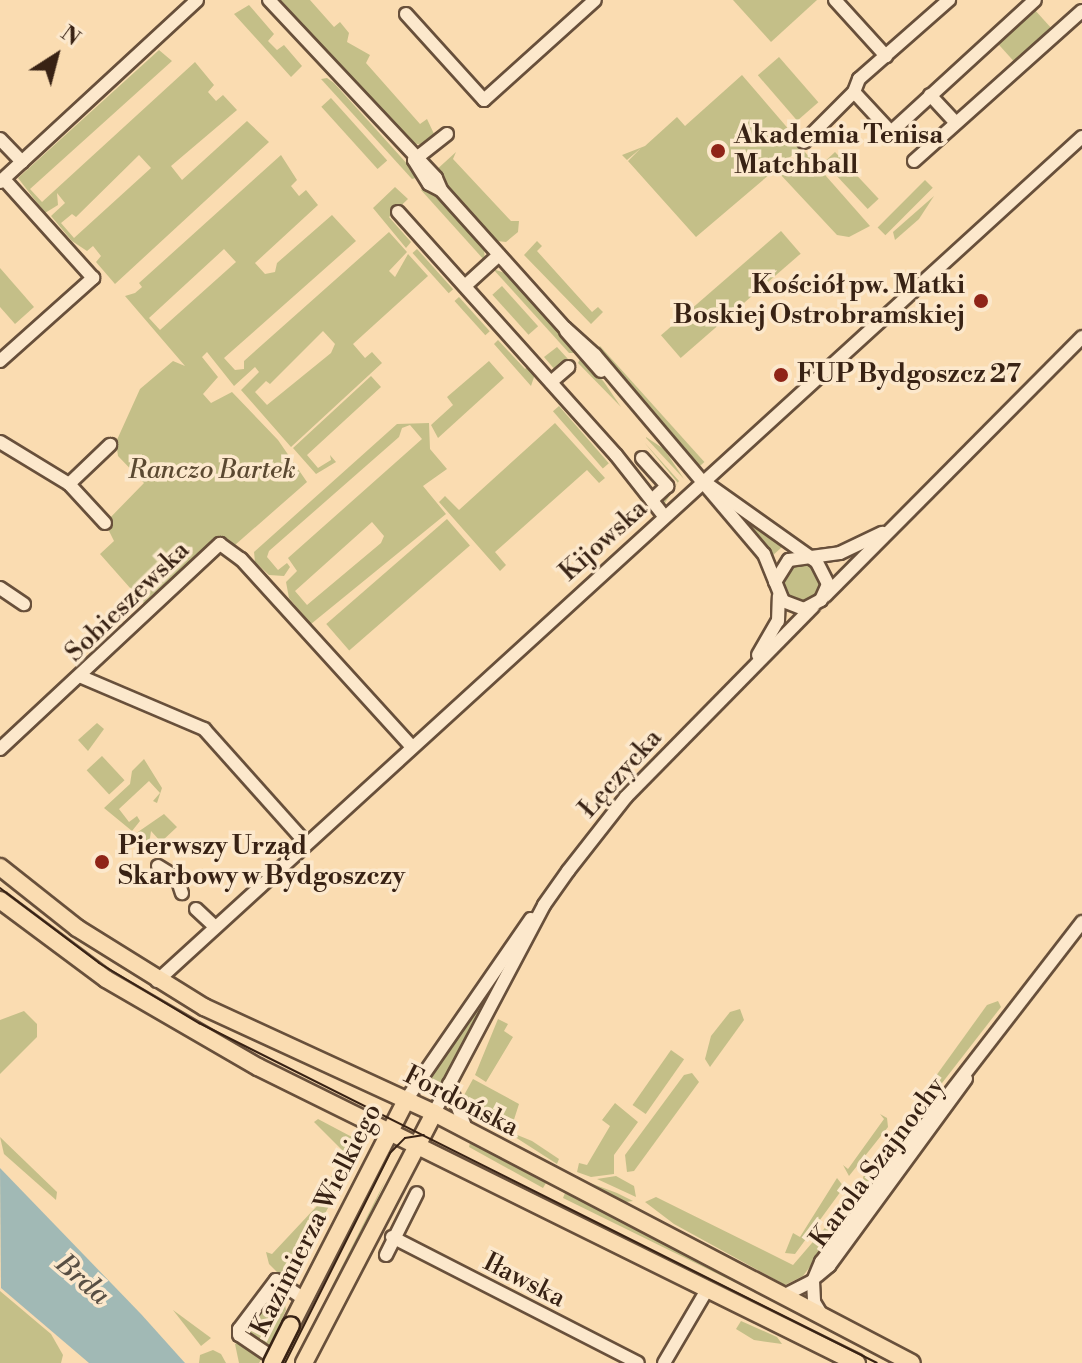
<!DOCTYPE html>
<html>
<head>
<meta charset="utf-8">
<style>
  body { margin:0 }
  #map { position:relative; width:1082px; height:1363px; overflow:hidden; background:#fadcb1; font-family:"Libre Bodoni",serif }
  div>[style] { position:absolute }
  .green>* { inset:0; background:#c4bf88; transform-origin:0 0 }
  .round { border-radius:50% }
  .water>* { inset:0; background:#a1b9b5 }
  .roads { filter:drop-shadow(2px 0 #68503b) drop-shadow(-2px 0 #68503b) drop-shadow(0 2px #68503b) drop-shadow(0 -2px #68503b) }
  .minor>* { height:12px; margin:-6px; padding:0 6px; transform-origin:6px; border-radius:6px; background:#fce8cc }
  .major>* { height:16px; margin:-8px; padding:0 8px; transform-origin:8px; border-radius:8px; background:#fadcb1 }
  .tram>* { height:2px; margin:-1px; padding:0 1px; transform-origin:1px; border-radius:1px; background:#382214 }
  .bridges { filter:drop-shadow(2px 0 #382214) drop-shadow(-2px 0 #382214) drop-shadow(0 2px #382214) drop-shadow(0 -2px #382214) }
  .major-bridge>* { height:16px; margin:-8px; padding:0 8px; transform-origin:8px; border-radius:8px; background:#fadcb1 }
  .dots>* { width:22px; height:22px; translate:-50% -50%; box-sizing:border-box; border:4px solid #fce8cc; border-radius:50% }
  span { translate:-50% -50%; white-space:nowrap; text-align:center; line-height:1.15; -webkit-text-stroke:7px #fce8cc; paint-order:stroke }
  .poi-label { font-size:26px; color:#382214; font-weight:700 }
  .left { translate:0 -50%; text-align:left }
  .right { translate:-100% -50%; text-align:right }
  .park-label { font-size:26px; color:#5b4931; font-style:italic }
  .street-label { font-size:26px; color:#382214 }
  .water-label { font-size:28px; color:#584f44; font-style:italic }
  .north { position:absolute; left:16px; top:16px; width:80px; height:80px; -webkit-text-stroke:6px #fce8cc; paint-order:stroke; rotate:36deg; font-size:22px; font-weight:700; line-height:32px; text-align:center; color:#382214 }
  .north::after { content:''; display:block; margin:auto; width:28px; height:36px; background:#382214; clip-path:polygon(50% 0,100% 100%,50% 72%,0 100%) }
</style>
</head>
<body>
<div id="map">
  <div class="green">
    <i style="clip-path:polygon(280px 0,310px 0,334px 27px,340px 22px,349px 33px,347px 42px,370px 55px,366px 63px,420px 124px,427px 119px,435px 136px,422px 145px,407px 142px)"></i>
    <i style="clip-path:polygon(733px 0,817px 0,771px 42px)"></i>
    <i style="clip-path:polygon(249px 5px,274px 34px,268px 41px,277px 50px,284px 45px,302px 66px,291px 77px,234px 14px)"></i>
    <i style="left:1034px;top:9px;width:27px;height:50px;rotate:48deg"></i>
    <i style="clip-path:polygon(evenodd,159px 50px,172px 61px,30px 189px,42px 202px,195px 62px,214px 85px,208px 92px,216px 101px,223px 95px,237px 110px,171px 166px,182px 180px,247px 121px,269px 142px,115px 284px,96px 262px,101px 256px,93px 246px,87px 251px,72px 241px,51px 216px,65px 203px,57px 193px,58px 205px,45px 213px,18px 178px,159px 50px,139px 155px,151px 168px,74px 238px,61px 223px,72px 214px,76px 217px,139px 155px)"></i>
    <i style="left:779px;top:57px;width:60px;height:28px;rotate:49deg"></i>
    <i style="clip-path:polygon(742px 75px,803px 146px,696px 237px,628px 161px,641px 148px,627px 160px,622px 155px,645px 146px,677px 117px,685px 126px)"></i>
    <i style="clip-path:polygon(327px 78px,334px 83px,419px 177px,412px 179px,321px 79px)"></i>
    <i style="left:331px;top:98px;width:84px;height:13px;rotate:48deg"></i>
    <i style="clip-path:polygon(804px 151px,870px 226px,849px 237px,837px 235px,779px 173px)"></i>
    <i style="clip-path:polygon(456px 152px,453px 159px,511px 221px,519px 221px,518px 232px,506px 242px,497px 241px,434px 172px)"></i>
    <i style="left:835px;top:152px;width:64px;height:15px;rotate:47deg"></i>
    <i style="clip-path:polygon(evenodd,281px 155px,297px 180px,291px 186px,299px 196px,306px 190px,318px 205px,255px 263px,265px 274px,275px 272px,277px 263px,332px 215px,356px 241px,224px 358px,235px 370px,244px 369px,244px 361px,389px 232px,407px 252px,389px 271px,395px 277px,408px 254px,428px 276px,353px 344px,365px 358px,372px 352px,382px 363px,291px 447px,241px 390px,259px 372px,255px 367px,234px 386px,207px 352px,202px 357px,218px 377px,203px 394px,211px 403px,232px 392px,278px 440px,307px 482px,235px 545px,220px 538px,146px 606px,100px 554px,114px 541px,105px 523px,144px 483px,118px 456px,116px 442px,140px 389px,173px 361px,185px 366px,125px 296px,135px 293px,142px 287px,139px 283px,281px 155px,224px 249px,236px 262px,160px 330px,149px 318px,224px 249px,281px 155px,323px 331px,335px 344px,331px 353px,267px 405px,255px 392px,266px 381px,270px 384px,323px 331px)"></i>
    <i style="left:925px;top:180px;width:11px;height:67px;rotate:45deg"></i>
    <i style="clip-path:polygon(427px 185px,484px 249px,485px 261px,421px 190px)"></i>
    <i style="clip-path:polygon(395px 187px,408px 199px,389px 217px,411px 242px,406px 248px,373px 208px)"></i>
    <i style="clip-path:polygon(934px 196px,919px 219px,895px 240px,893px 232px)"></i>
    <i style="left:781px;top:231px;width:30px;height:159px;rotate:49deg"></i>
    <i style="clip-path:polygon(537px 241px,542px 246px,537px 251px,592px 312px,598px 307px,603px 312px,591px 324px,524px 255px)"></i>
    <i style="left:417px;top:249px;width:54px;height:6px;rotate:48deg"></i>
    <i style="clip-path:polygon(0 268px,34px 307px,15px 324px,0 307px)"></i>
    <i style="clip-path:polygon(493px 269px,505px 273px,577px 353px,569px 353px)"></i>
    <i style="left:502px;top:286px;width:54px;height:13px;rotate:48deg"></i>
    <i style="left:459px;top:297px;width:46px;height:6px;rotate:48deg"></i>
    <i style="clip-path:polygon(498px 340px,525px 369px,530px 365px,536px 371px,531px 386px,494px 344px)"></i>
    <i style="left:600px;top:346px;width:156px;height:8px;rotate:48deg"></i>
    <i style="clip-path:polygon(557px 347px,568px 359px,556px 371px,544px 357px)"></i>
    <i style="clip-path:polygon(581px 357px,604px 382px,621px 407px,578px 363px)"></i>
    <i style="clip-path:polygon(489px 361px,504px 378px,438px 438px,431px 425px,453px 405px,447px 397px)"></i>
    <i style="clip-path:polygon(371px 376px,381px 387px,307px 455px,318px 468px,331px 460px,330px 455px,336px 462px,316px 474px,293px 448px)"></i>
    <i style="left:559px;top:406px;width:76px;height:8px;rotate:49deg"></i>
    <i style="clip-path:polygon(evenodd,429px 423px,430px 449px,447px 469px,423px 486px,446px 514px,311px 624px,289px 598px,286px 582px,297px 571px,288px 558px,422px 439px,410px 425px,402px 428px,399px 437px,269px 551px,267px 557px,278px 570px,287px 563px,290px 567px,284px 576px,269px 575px,255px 562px,254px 552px,397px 424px,429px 423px,372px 522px,384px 536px,381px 543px,307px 605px,295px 591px,372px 522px)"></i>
    <i style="clip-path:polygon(555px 423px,605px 478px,599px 483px,587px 470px,495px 552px,506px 565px,500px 571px,439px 502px,445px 496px,459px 510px)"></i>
    <i style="clip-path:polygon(646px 437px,664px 449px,684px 479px,646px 438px)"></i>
    <i style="clip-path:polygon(644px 442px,679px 481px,663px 506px,658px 502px,678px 483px)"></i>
    <i style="left:447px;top:519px;width:35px;height:160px;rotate:49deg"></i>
    <i style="clip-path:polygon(742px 520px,743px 520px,782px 547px,771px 557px)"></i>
    <i class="round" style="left:781px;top:562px;width:40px;height:40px"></i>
    <i style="clip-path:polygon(97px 723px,104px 729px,88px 751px,78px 740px)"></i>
    <i style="left:102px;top:756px;width:33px;height:21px;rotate:47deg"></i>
    <i style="clip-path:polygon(144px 759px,162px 788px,157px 803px,153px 801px,160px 793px,149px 781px,119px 809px,129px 822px,137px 816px,140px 821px,132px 831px,104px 808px,130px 784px,132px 771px)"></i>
    <i style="clip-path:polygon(164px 814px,177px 827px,161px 842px,151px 831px,149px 845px,135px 834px)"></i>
    <i style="clip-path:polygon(998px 1001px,1001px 1007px,925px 1105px,920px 1098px,987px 1005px)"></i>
    <i style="clip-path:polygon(484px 1008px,440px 1092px,424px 1085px,476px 1010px)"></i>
    <i style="clip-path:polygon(740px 1009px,744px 1020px,710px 1067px,705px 1059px,711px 1036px,730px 1012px)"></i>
    <i style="clip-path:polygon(24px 1011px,37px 1024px,37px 1037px,0 1074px,0 1020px)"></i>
    <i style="clip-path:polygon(498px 1019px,508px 1024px,504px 1031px,513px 1037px,486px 1082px,475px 1075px)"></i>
    <i style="left:671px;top:1050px;width:16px;height:67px;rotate:35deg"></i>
    <i style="clip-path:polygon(692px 1073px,699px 1082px,634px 1171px,627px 1172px,625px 1155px,684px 1075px)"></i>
    <i style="clip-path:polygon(473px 1079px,519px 1104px,510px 1132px,532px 1141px,559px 1159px,557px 1164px,464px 1104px,463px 1097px)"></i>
    <i style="clip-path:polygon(615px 1103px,638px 1122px,614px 1155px,614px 1174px,591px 1177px,577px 1172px,579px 1163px,587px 1165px,610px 1126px,602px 1120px)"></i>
    <i style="clip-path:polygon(880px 1114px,887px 1118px,888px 1127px,849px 1176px,843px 1165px,848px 1169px,884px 1119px)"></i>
    <i style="clip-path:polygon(912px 1114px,920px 1121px,873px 1184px,865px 1187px,863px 1177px)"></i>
    <i style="clip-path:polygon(318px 1119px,352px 1137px,359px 1152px,287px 1282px,269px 1264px,266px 1252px,272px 1254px,331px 1191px,326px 1184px,346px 1154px,314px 1122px)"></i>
    <i style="clip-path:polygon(0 1137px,57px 1192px,56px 1200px,4px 1154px)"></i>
    <i style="clip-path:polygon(470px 1143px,546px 1183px,543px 1188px,469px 1147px)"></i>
    <i style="clip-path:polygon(616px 1176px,634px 1186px,636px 1197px,597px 1179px)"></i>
    <i style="clip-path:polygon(837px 1178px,844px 1187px,795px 1254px,785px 1253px,793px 1233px,800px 1237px)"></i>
    <i style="clip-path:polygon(386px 1179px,337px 1289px,332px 1286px)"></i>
    <i style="clip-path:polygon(582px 1180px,617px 1193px,633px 1201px,619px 1203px)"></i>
    <i style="clip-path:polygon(565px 1193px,705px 1262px,899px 1363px,563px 1198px)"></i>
    <i style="clip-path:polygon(855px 1193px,860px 1195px,858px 1203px,803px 1276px,785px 1285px,674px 1224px,645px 1202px,656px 1197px,793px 1265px)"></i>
    <i style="clip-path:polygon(0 1291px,51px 1334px,63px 1355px,61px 1363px,0 1363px)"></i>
    <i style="clip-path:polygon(271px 1295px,284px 1300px,286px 1310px,268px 1349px,244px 1330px)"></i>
    <i style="clip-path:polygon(173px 1310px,211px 1338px,201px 1346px)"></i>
    <i style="clip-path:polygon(741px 1321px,777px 1337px,782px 1344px,754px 1340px,736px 1329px)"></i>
    <i style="clip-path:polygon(240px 1342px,264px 1355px,259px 1363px,239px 1363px,235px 1344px)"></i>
    <i style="clip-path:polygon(213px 1350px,221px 1354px,226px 1363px,199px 1363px,200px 1355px)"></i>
  </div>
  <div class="water">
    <i style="clip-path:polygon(0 1168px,141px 1314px,185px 1363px,89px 1363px,1px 1288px)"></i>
  </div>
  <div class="roads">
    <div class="minor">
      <i style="left:269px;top:0;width:244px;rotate:46.8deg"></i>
      <i style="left:436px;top:178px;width:13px;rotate:67deg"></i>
      <i style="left:441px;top:190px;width:186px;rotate:48.1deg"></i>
      <i style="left:565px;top:328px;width:40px;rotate:42deg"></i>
      <i style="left:595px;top:355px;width:261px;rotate:49.7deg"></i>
      <i style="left:764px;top:554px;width:51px;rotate:68deg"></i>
      <i style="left:783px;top:601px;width:22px;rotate:21deg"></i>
      <i style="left:804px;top:609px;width:19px;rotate:-28deg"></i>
      <i style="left:821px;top:600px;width:17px;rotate:-66deg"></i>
      <i style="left:828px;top:584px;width:25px;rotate:-117deg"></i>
      <i style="left:817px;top:562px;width:140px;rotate:-144.6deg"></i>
      <i style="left:835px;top:0;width:76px;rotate:47.7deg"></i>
      <i style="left:406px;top:14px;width:116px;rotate:47.8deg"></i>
      <i style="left:484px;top:100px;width:149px;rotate:-42deg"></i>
      <i style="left:854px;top:92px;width:14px;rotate:-69deg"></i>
      <i style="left:859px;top:79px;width:120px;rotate:-41.3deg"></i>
      <i style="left:930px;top:95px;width:38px;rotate:47deg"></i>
      <i style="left:0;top:139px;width:32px;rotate:46deg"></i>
      <i style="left:804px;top:142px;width:71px;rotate:-45deg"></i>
      <i style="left:854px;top:92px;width:54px;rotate:47.2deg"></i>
      <i style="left:891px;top:132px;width:195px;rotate:-42.5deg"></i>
      <i style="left:414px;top:160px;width:28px;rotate:58deg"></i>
      <i style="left:429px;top:184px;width:13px;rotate:27deg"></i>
      <i style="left:414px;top:160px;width:42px;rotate:-38.2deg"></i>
      <i style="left:914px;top:161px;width:225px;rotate:-41.8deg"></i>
      <i style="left:0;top:182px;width:268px;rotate:-42.7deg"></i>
      <i style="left:398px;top:212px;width:326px;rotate:48.1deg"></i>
      <i style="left:616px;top:455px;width:78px;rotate:51.8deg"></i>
      <i style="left:465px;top:286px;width:46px;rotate:-42.4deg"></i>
      <i style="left:566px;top:331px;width:53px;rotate:48.8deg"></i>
      <i style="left:0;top:361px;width:125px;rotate:-41.7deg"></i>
      <i style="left:93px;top:278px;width:133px;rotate:-132deg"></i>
      <i style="left:551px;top:382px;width:23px;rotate:-41deg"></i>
      <i style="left:0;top:442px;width:81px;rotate:31.3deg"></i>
      <i style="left:69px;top:484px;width:57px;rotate:-43.6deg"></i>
      <i style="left:642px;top:458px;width:38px;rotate:48deg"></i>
      <i style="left:667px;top:486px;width:21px;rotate:137deg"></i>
      <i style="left:69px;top:484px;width:53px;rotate:47.3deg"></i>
      <i style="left:775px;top:582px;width:26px;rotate:-58deg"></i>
      <i style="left:789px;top:560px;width:51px;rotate:-7.8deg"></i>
      <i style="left:840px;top:553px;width:47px;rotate:-25.5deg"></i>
      <i style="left:0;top:588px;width:29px;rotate:34deg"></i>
      <i style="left:825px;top:596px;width:365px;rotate:-45.2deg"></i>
      <i style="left:758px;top:655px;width:39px;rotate:-60deg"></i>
      <i style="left:778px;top:621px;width:25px;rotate:-88deg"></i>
      <i style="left:82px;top:677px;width:133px;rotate:23.1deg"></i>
      <i style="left:204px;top:729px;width:152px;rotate:48.2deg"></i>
      <i style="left:0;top:749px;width:301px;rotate:-43deg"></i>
      <i style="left:220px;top:544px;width:26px;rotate:36deg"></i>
      <i style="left:241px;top:559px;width:254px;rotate:47.7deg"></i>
      <i style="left:158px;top:866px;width:22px;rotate:32deg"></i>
      <i style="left:177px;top:878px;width:16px;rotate:72deg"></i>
      <i style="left:196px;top:909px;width:25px;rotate:43deg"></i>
      <i style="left:157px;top:981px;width:1252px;rotate:-42.38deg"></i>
      <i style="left:449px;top:1084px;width:48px;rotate:69.3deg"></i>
      <i style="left:406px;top:1100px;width:220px;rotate:-55.4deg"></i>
      <i style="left:434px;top:1113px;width:235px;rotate:-62.1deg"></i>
      <i style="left:544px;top:905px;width:42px;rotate:-54.8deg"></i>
      <i style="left:568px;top:871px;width:94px;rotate:-51.9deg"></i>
      <i style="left:626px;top:797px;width:267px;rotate:-45.5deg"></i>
      <i style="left:392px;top:1237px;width:276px;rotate:27.1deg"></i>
      <i style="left:386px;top:1255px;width:69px;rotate:-63.4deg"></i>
      <i style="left:817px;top:1276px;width:16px;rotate:-40deg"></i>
      <i style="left:829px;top:1266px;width:232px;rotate:-53.8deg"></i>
      <i style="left:813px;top:1281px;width:21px;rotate:87deg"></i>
      <i style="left:814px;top:1302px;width:17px;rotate:59deg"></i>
      <i style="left:783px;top:1296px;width:34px;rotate:-27deg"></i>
      <i style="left:813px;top:1281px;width:21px;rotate:-67deg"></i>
      <i style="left:821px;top:1262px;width:123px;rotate:-52.9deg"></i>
      <i style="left:895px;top:1164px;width:306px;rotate:-52.3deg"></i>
      <i style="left:266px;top:1353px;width:32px;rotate:-146deg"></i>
      <i style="left:239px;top:1335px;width:6px;rotate:-90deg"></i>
      <i style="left:239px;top:1329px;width:61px;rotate:-52.9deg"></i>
      <i style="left:276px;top:1280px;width:34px;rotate:34deg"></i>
      <i style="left:664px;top:1363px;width:87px;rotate:-59.6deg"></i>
    </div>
    <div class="major">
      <i style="left:0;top:867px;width:98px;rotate:38.4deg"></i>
      <i style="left:77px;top:928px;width:150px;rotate:31.9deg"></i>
      <i style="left:204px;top:1007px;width:253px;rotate:24.7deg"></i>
      <i style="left:434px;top:1113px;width:539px;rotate:27.61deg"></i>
      <i style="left:0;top:900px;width:132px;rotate:36.7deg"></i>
      <i style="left:106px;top:979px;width:176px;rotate:30.1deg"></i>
      <i style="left:258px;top:1067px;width:668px;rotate:26.3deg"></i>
      <i style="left:291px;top:1325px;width:253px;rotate:-62.9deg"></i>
      <i style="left:304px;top:1363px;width:282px;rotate:-62.5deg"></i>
    </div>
  </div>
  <div class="tram">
    <i style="left:0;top:888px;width:124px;rotate:37.1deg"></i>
    <i style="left:99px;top:963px;width:117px;rotate:31deg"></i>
    <i style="left:199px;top:1023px;width:758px;rotate:26.63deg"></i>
    <i style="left:285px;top:1363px;width:235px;rotate:-63.4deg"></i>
    <i style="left:390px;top:1153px;width:21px;rotate:-45deg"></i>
    <i style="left:405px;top:1138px;width:19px;rotate:-9deg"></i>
  </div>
  <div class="bridges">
    <div class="major-bridge">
      <i style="left:272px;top:1363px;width:42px;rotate:-63.4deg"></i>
    </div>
  </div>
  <div class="dots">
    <i style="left:718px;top:151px;background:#8f2418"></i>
    <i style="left:981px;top:301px;background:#8f2418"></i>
    <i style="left:781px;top:375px;background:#8f2418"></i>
    <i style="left:102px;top:862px;background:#8f2418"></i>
  </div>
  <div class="poi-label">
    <span class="left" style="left:734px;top:151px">Akademia Tenisa<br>Matchball</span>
    <span class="right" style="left:965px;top:301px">Kościół pw. Matki<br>Boskiej Ostrobramskiej</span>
    <span class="left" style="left:797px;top:375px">FUP Bydgoszcz 27</span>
    <span class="left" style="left:118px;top:862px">Pierwszy Urząd<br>Skarbowy w Bydgoszczy</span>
  </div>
  <div class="park-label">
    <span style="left:212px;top:471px">Ranczo Bartek</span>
  </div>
  <div class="street-label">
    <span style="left:604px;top:541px;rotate:-42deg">Kijowska</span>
    <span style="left:128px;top:602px;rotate:-44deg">Sobieszewska</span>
    <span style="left:621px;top:774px;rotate:-48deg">Łęczycka</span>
    <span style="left:461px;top:1102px;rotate:27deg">Fordońska</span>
    <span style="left:878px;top:1163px;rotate:-53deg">Karola Szajnochy</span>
    <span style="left:317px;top:1220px;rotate:-63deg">Kazimierza Wielkiego</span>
    <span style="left:524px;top:1281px;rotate:27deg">Iławska</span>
  </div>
  <div class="water-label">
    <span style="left:82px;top:1280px;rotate:41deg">Brda</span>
  </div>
  <div class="north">N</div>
</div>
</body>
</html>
